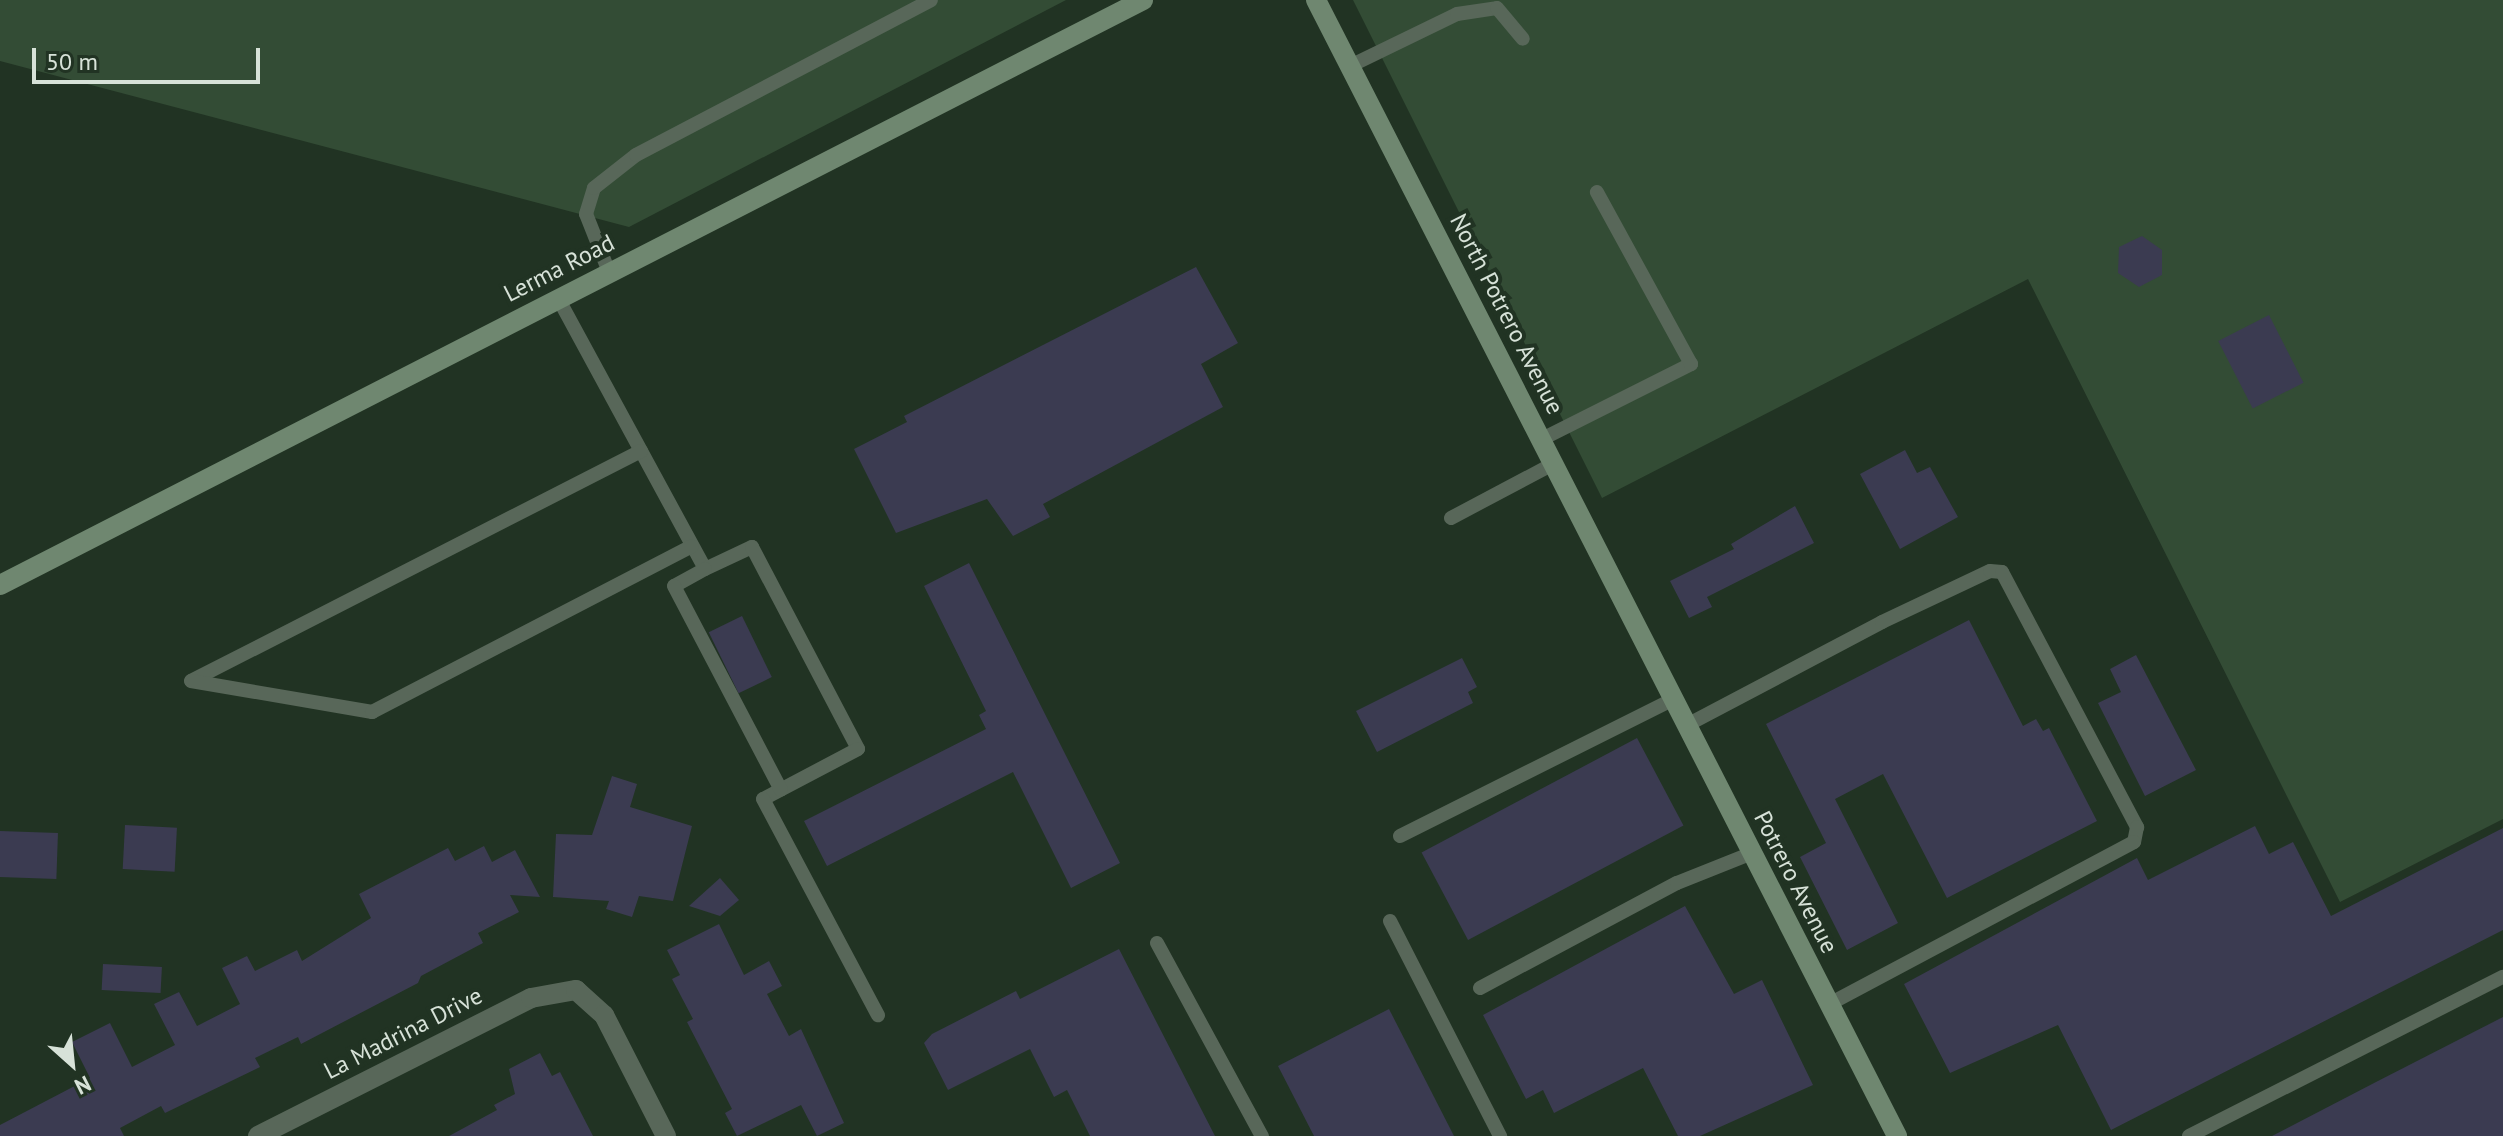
<!DOCTYPE html>
<html>
<head>
<meta charset="utf-8">
<style>
  body { margin:0 }
  #map { position:relative; width:2503px; height:1136px; overflow:hidden; background:#213323; font-family:"PT Sans",sans-serif }
  div>[style] { position:absolute }
  .green>* { inset:0; background:#334c35 }
  .building>* { inset:0; background:#3b3b51; transform-origin:0 0 }
  .lane>* { height:14px; margin:-7px; padding:0 7px; transform-origin:7px; border-radius:7px; background:#586759 }
  .street>* { height:20px; margin:-10px; padding:0 10px; transform-origin:10px; border-radius:10px; background:#586759 }
  .secondary>* { height:20px; margin:-10px; padding:0 10px; transform-origin:10px; border-radius:10px; background:#6f8770 }
  span { translate:-50% -50%; white-space:nowrap; text-align:center; line-height:1.15; -webkit-text-stroke:8px #213323; paint-order:stroke }
  .street-label { font-size:24px; color:#d7e2d8 }
  .north { position:absolute; left:32px; top:1024px; width:80px; height:80px; -webkit-text-stroke:6px #213323; paint-order:stroke; rotate:153deg; font-size:22px; font-weight:700; line-height:32px; text-align:center; color:#d7e2d8 }
  .north::after { content:''; display:block; margin:auto; width:28px; height:36px; background:#d7e2d8; clip-path:polygon(50% 0,100% 100%,50% 72%,0 100%) }
  .scale { position:absolute; left:32px; top:48px; width:228px; height:36px; box-sizing:border-box; border:4px solid #d7e2d8; border-top:0; padding-left:10px; font-size:24px; line-height:28px; white-space:nowrap; color:#d7e2d8; -webkit-text-stroke:6px #213323; paint-order:stroke }
</style>
</head>
<body>
<div id="map">
  <div class="green">
    <i style="clip-path:polygon(0 0,1066px 0,629px 227px,0 61px)"></i>
    <i style="clip-path:polygon(1353px 0,2503px 0,2503px 819px,2340px 902px,2028px 279px,1602px 498px)"></i>
  </div>
  <div class="building">
    <i style="clip-path:polygon(2142px 236px,2162px 250px,2162px 275px,2139px 287px,2118px 273px,2119px 247px)"></i>
    <i style="clip-path:polygon(1196px 267px,1238px 343px,1201px 364px,1223px 407px,1043px 504px,1050px 517px,1013px 536px,987px 499px,896px 533px,854px 449px,907px 422px,904px 416px)"></i>
    <i style="left:2269px;top:315px;width:76px;height:57px;rotate:63deg"></i>
    <i style="clip-path:polygon(1905px 450px,1917px 473px,1930px 467px,1958px 517px,1900px 549px,1860px 474px)"></i>
    <i style="clip-path:polygon(1795px 506px,1814px 543px,1707px 597px,1712px 607px,1689px 618px,1670px 581px,1734px 549px,1731px 544px)"></i>
    <i style="clip-path:polygon(969px 563px,1120px 863px,1071px 888px,1013px 772px,827px 866px,804px 821px,986px 729px,979px 715px,986px 711px,924px 586px)"></i>
    <i style="left:742px;top:616px;width:68px;height:37px;rotate:64deg"></i>
    <i style="clip-path:polygon(1969px 620px,2023px 726px,2036px 719px,2043px 731px,2049px 728px,2097px 821px,1947px 898px,1883px 774px,1835px 799px,1898px 923px,1847px 950px,1800px 857px,1826px 843px,1766px 724px)"></i>
    <i style="clip-path:polygon(2136px 655px,2196px 770px,2145px 796px,2098px 703px,2121px 692px,2110px 669px)"></i>
    <i style="clip-path:polygon(1462px 658px,1477px 687px,1468px 692px,1473px 703px,1377px 752px,1356px 711px)"></i>
    <i style="left:1637px;top:738px;width:99px;height:244px;rotate:62deg"></i>
    <i style="clip-path:polygon(612px 776px,637px 784px,630px 807px,692px 826px,673px 901px,639px 896px,632px 917px,606px 909px,609px 901px,553px 897px,556px 834px,592px 835px)"></i>
    <i style="left:125px;top:825px;width:52px;height:44px;rotate:3deg"></i>
    <i style="clip-path:polygon(2255px 826px,2269px 854px,2293px 842px,2331px 916px,2503px 828px,2503px 930px,2111px 1130px,2058px 1025px,1950px 1073px,1904px 984px,2137px 858px,2148px 880px)"></i>
    <i style="left:0;top:831px;width:58px;height:46px;rotate:2deg"></i>
    <i style="clip-path:polygon(484px 846px,492px 862px,515px 850px,540px 897px,510px 895px,519px 912px,478px 933px,483px 943px,421px 976px,418px 983px,301px 1044px,298px 1037px,255px 1058px,260px 1067px,165px 1113px,161px 1106px,120px 1128px,124px 1136px,0 1136px,0 1125px,90px 1078px,72px 1042px,110px 1023px,132px 1067px,175px 1045px,154px 1004px,179px 992px,197px 1026px,240px 1004px,222px 968px,247px 956px,255px 971px,297px 950px,302px 961px,371px 918px,359px 894px,448px 848px,455px 861px)"></i>
    <i style="clip-path:polygon(720px 878px,739px 900px,720px 916px,689px 906px)"></i>
    <i style="clip-path:polygon(1685px 906px,1734px 994px,1762px 980px,1813px 1085px,1700px 1136px,1678px 1136px,1643px 1068px,1554px 1113px,1543px 1090px,1526px 1099px,1483px 1015px)"></i>
    <i style="clip-path:polygon(719px 924px,744px 975px,769px 961px,782px 986px,767px 994px,789px 1036px,801px 1029px,844px 1123px,817px 1136px,801px 1105px,737px 1136px,725px 1113px,732px 1109px,687px 1022px,693px 1019px,672px 979px,680px 975px,667px 950px)"></i>
    <i style="clip-path:polygon(1119px 949px,1215px 1136px,1090px 1136px,1067px 1090px,1054px 1097px,1030px 1049px,948px 1090px,924px 1043px,932px 1034px,1016px 991px,1020px 999px)"></i>
    <i style="left:103px;top:964px;width:59px;height:26px;rotate:3deg"></i>
    <i style="clip-path:polygon(1389px 1009px,1454px 1136px,1314px 1136px,1278px 1066px)"></i>
    <i style="clip-path:polygon(2503px 1017px,2503px 1136px,2272px 1136px,2376px 1082px)"></i>
    <i style="clip-path:polygon(540px 1053px,552px 1076px,560px 1072px,593px 1136px,449px 1136px,497px 1110px,494px 1105px,515px 1094px,509px 1069px)"></i>
  </div>
  <div class="lane">
    <i style="left:1350px;top:66px;width:119px;rotate:-25.9deg"></i>
    <i style="left:1457px;top:14px;width:40px;rotate:-8.5deg"></i>
    <i style="left:1497px;top:8px;width:40px;rotate:50deg"></i>
    <i style="left:609px;top:272px;width:62px;rotate:-111.6deg"></i>
    <i style="left:586px;top:214px;width:27px;rotate:-73deg"></i>
    <i style="left:594px;top:188px;width:53px;rotate:-38.2deg"></i>
    <i style="left:636px;top:155px;width:333px;rotate:-27.7deg"></i>
    <i style="left:558px;top:298px;width:308px;rotate:61.5deg"></i>
    <i style="left:705px;top:569px;width:52px;rotate:-25.1deg"></i>
    <i style="left:752px;top:547px;width:228px;rotate:62.3deg"></i>
    <i style="left:858px;top:749px;width:107px;rotate:152.2deg"></i>
    <i style="left:763px;top:799px;width:245px;rotate:62deg"></i>
    <i style="left:1542px;top:439px;width:167px;rotate:-26.7deg"></i>
    <i style="left:1691px;top:364px;width:196px;rotate:-118.7deg"></i>
    <i style="left:641px;top:451px;width:505px;rotate:152.93deg"></i>
    <i style="left:191px;top:681px;width:184px;rotate:9.7deg"></i>
    <i style="left:372px;top:712px;width:360px;rotate:-27.4deg"></i>
    <i style="left:1451px;top:518px;width:118px;rotate:-27.9deg"></i>
    <i style="left:705px;top:569px;width:35px;rotate:151deg"></i>
    <i style="left:674px;top:586px;width:230px;rotate:62.3deg"></i>
    <i style="left:1687px;top:725px;width:221px;rotate:-27.8deg"></i>
    <i style="left:1882px;top:622px;width:119px;rotate:-25.3deg"></i>
    <i style="left:1990px;top:571px;width:12px;rotate:5deg"></i>
    <i style="left:2002px;top:572px;width:289px;rotate:62.1deg"></i>
    <i style="left:2137px;top:827px;width:15px;rotate:101deg"></i>
    <i style="left:2134px;top:842px;width:345px;rotate:152deg"></i>
    <i style="left:1400px;top:836px;width:305px;rotate:-26.6deg"></i>
    <i style="left:1390px;top:921px;width:242px;rotate:62.9deg"></i>
    <i style="left:1157px;top:943px;width:220px;rotate:61.5deg"></i>
    <i style="left:1480px;top:988px;width:223px;rotate:-28.1deg"></i>
    <i style="left:1677px;top:883px;width:81px;rotate:-21.8deg"></i>
    <i style="left:2189px;top:1136px;width:352px;rotate:-26.9deg"></i>
  </div>
  <div class="street">
    <i style="left:258px;top:1136px;width:306px;rotate:-26.8deg"></i>
    <i style="left:531px;top:998px;width:46px;rotate:-10.1deg"></i>
    <i style="left:576px;top:990px;width:38px;rotate:42deg"></i>
    <i style="left:604px;top:1015px;width:136px;rotate:62.9deg"></i>
  </div>
  <div class="secondary">
    <i style="left:1316px;top:0;width:1276px;rotate:62.91deg"></i>
    <i style="left:0;top:585px;width:1284px;rotate:-27.1deg"></i>
  </div>
  <div class="street-label">
    <span style="left:559px;top:268px;rotate:-27deg">Lerma Road</span>
    <span style="left:1507px;top:314px;rotate:63deg">North Potrero Avenue</span>
    <span style="left:1796px;top:882px;rotate:63deg">Potrero Avenue</span>
    <span style="left:403px;top:1033px;rotate:-27deg">La Madrina Drive</span>
  </div>
  <div class="north">N</div>
  <div class="scale">50 m</div>
</div>
</body>
</html>
